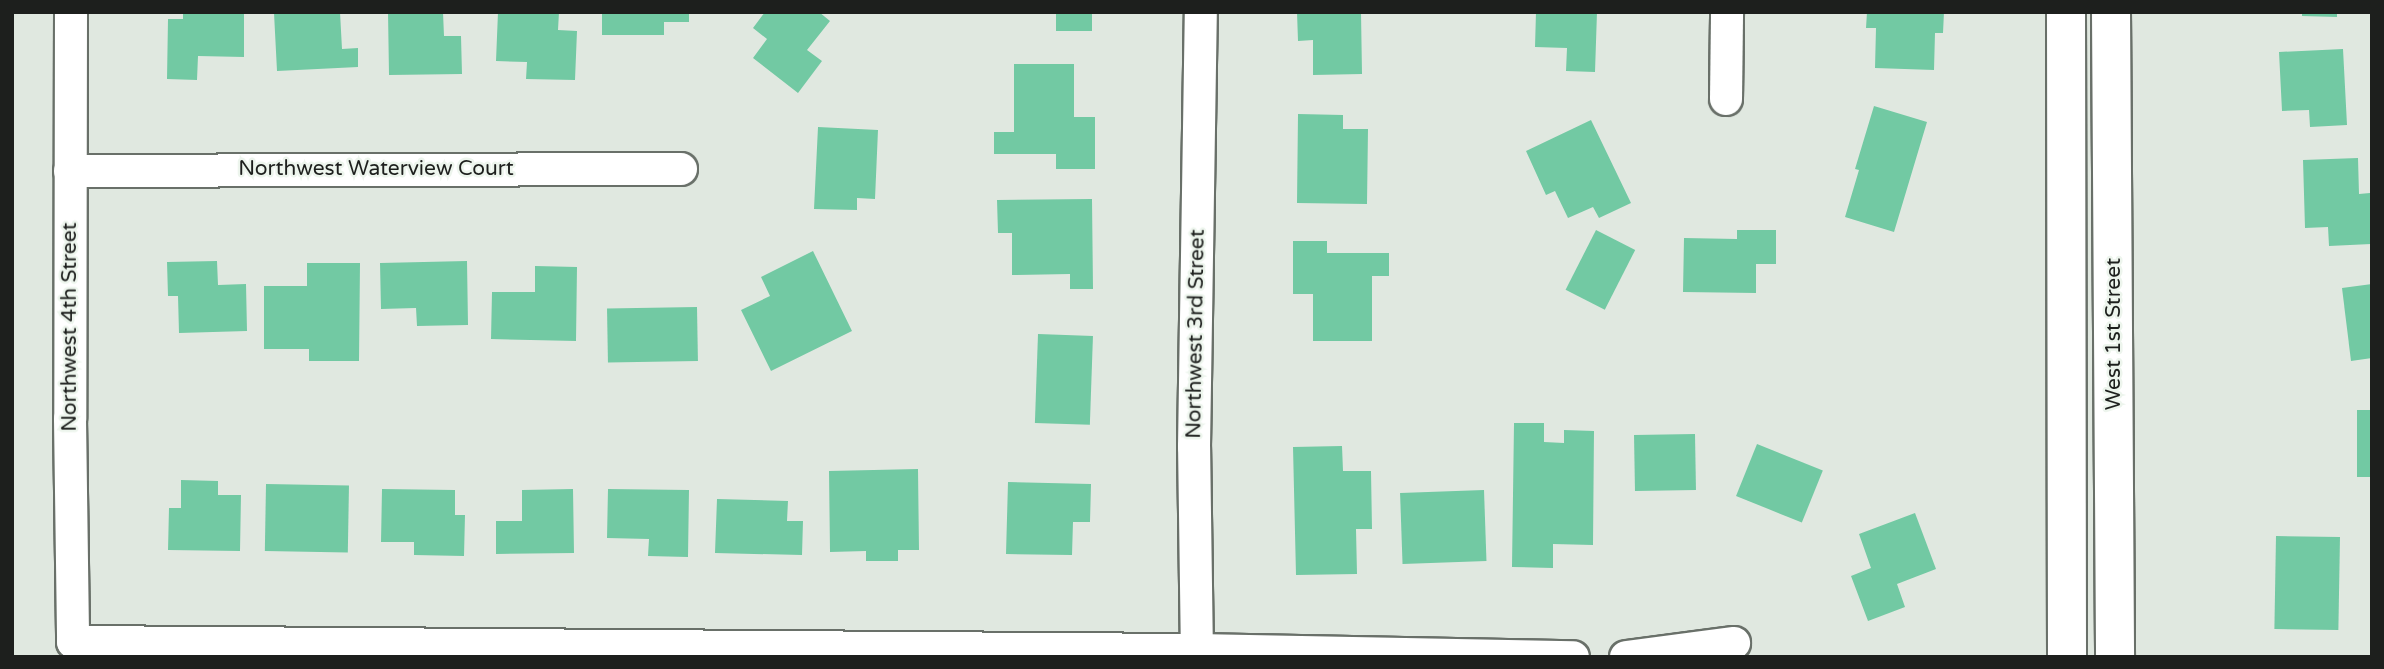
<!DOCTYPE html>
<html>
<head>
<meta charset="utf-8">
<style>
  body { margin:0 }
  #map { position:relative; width:2384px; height:669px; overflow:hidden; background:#e0e8e0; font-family:"Varela Round",sans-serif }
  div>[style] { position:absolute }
  .building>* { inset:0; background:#72c9a3; transform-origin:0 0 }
  .roads { filter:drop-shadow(2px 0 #697069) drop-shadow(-2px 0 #697069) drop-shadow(0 2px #697069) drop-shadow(0 -2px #697069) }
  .minor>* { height:32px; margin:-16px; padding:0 16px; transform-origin:16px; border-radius:16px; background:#fff }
  .secondary>* { height:38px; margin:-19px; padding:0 19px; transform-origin:19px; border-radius:19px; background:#fff }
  span { translate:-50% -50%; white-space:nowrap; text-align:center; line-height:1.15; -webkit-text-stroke:5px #edf5ed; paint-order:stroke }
  .street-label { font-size:21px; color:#1d1f1d }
  .frame { position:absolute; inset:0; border:14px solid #1d1f1d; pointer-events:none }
</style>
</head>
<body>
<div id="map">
  <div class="building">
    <i style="clip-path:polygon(183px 12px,244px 12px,244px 57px,198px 56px,197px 80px,167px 79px,168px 19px,183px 19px)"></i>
    <i style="clip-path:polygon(340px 12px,342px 49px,358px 48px,358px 67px,277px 71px,274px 13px)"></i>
    <i style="clip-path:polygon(388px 12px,443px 12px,444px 36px,461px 36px,462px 74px,389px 75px)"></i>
    <i style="clip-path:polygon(498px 12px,559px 12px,558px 30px,577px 31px,575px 80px,526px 79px,527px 62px,496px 61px)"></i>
    <i style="clip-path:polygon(602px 12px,689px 12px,689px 22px,664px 22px,664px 35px,602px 35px)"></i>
    <i style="clip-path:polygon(765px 12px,819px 12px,830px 21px,807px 50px,822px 61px,798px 93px,753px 58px,767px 39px,753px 28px)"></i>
    <i style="left:1056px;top:12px;width:36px;height:19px"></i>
    <i style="clip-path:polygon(1297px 12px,1361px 12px,1362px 74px,1313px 75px,1313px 40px,1298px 41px)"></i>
    <i style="clip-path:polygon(1536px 12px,1597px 12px,1595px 72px,1566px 71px,1567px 48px,1535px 47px)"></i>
    <i style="clip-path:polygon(1867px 12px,1944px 12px,1943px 33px,1935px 33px,1934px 70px,1875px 68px,1876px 28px,1866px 28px)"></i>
    <i style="clip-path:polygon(2302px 12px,2337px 12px,2337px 17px,2302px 16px)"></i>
    <i style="clip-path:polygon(2343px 49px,2347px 125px,2310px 127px,2309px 110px,2282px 111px,2279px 52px)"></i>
    <i style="clip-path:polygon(1014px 64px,1074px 64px,1074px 117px,1095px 117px,1095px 169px,1056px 169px,1056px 154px,994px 154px,994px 132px,1014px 132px)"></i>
    <i style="clip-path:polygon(1874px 106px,1927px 122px,1894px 232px,1845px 217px,1859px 170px,1855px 169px)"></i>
    <i style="clip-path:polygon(1298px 114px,1343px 115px,1343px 129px,1368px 129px,1367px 204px,1297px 203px)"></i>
    <i style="clip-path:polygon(1591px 120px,1631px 203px,1599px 218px,1593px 207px,1568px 218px,1555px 191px,1546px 195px,1526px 151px)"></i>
    <i style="clip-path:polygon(818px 127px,878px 130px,875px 199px,857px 198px,857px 210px,814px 209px)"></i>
    <i style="clip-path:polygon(2358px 158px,2359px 194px,2370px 193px,2371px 244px,2329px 246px,2328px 227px,2305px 228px,2303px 160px)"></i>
    <i style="clip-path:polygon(1092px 199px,1093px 289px,1070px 289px,1070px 274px,1012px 275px,1012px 233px,998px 233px,997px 200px)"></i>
    <i style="left:1596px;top:230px;width:44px;height:67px;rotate:27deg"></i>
    <i style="clip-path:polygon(1737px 230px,1776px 230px,1776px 264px,1756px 264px,1756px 293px,1683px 292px,1684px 238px,1737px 239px)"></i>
    <i style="clip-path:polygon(1293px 241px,1327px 241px,1327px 253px,1389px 253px,1389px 276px,1372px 276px,1372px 341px,1313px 341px,1313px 294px,1293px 294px)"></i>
    <i style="clip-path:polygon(813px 251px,852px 331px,771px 371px,741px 310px,770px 296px,761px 277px)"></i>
    <i style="clip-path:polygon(217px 261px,218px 285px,246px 284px,247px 331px,179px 333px,178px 296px,168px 296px,167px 262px)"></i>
    <i style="clip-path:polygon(467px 261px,468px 325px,417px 326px,416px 308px,381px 309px,380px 263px)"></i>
    <i style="clip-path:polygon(307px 263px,360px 263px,359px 361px,309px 361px,309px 349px,264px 349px,264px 286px,307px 286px)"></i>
    <i style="clip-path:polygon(535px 266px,577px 267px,576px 341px,491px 339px,492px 292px,535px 292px)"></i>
    <i style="clip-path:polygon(2372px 284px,2372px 358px,2351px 361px,2342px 288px)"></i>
    <i style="left:697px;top:307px;width:54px;height:90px;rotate:89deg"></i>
    <i style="left:1038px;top:334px;width:55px;height:89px;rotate:2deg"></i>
    <i style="left:2357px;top:410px;width:15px;height:67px"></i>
    <i style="clip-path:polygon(1514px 423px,1544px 423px,1544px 442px,1564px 443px,1564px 430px,1594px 431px,1593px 545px,1553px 544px,1553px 568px,1512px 567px)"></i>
    <i style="left:1695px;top:434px;width:56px;height:61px;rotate:89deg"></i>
    <i style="left:1757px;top:444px;width:71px;height:56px;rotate:22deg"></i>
    <i style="clip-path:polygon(1342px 446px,1343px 471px,1371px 471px,1372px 529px,1356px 529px,1357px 574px,1296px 575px,1293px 447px)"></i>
    <i style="clip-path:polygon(918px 469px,919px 550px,898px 550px,898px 561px,866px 561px,866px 551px,830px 552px,829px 471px)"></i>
    <i style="clip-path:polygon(181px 480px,218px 481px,218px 495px,241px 495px,240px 551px,168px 550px,169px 508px,181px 508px)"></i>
    <i style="clip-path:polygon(1008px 482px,1091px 484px,1090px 522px,1073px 522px,1072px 555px,1006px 554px)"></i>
    <i style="left:266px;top:484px;width:83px;height:67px;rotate:1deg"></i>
    <i style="clip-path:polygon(382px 489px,455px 490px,455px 515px,465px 515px,464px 556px,414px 555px,414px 542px,381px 542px)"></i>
    <i style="clip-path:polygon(573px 489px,574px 553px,496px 554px,496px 521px,522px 521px,522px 490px)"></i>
    <i style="clip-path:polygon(608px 489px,689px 490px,688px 557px,648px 556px,649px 539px,607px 538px)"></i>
    <i style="left:1484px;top:490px;width:71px;height:84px;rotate:88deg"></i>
    <i style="clip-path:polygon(717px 499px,788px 501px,787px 521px,803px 521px,802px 555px,715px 553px)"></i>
    <i style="clip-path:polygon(1915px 513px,1936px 569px,1897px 584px,1905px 607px,1868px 621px,1851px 576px,1871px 568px,1859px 534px)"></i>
    <i style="left:2276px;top:536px;width:64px;height:93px;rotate:1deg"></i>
  </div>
  <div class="roads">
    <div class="minor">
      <i style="left:71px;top:12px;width:407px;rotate:90.1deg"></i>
      <i style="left:70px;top:419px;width:223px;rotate:89.2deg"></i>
      <i style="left:73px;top:642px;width:1124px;rotate:0.41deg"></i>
      <i style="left:1197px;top:650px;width:376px;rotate:1.1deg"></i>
      <i style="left:1726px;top:99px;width:87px;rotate:-89.3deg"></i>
      <i style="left:70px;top:171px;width:611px;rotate:-0.19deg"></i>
      <i style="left:1197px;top:657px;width:210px;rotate:-90.8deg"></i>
      <i style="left:1194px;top:447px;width:435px;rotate:-89.1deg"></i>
      <i style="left:1626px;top:657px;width:109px;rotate:-7.4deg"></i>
    </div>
    <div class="secondary">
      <i style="left:2066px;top:12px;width:645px;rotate:89.91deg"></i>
      <i style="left:2111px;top:12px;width:645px;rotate:89.64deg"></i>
    </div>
  </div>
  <div class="street-label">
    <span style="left:376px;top:169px">Northwest Waterview Court</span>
    <span style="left:70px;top:327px;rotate:-90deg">Northwest 4th Street</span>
    <span style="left:1196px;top:334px;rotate:-89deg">Northwest 3rd Street</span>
    <span style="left:2114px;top:334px;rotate:-90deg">West 1st Street</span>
  </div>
  <div class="frame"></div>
</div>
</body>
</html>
